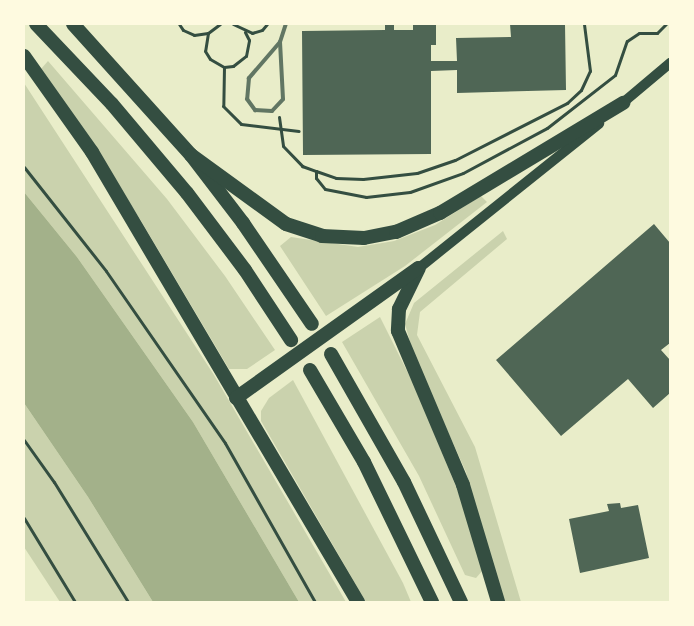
<!DOCTYPE html>
<html>
<head>
<meta charset="utf-8">
<style>
  body { margin:0 }
  #map { position:relative; width:694px; height:626px; overflow:hidden; background:#e9edc9; font-family:Figtree,sans-serif }
  div>[style] { position:absolute }
  .green>* { inset:0; background:#cad2ad }
  .water>* { inset:0; background:#a3b18a }
  .building>* { inset:0; background:#4f6655 }
  .path>* { height:3px; margin:-1.5px; padding:0 1.5px; transform-origin:1.5px; border-radius:1.5px; background:#344e41 }
  .service>* { height:4px; margin:-2px; padding:0 2px; transform-origin:2px; border-radius:2px; background:#617663 }
  .secondary>* { height:10px; margin:-5px; padding:0 5px; transform-origin:5px; border-radius:5px; background:#344e41 }
  .trunk>* { height:14px; margin:-7px; padding:0 7px; transform-origin:7px; border-radius:7px; background:#344e41 }
  span { translate:-50% -50%; white-space:nowrap; text-align:center; line-height:1.15; -webkit-text-stroke:4.5px #fefae0; paint-order:stroke }
  .frame { position:absolute; inset:0; border:25px solid #fefae0; pointer-events:none }
</style>
</head>
<body>
<div id="map">
  <div class="green">
    <i style="clip-path:polygon(48px 61px,167px 199px,225px 276px,275px 350px,247px 369px,229px 369px,140px 219px,41px 69px)"></i>
    <i style="clip-path:polygon(24px 83px,214px 375px,346px 602px,299px 602px,193px 422px,77px 257px,24px 192px)"></i>
    <i style="clip-path:polygon(481px 196px,487px 202px,405px 266px,326px 316px,280px 246px,291px 237px,358px 247px,394px 241px,435px 225px)"></i>
    <i style="clip-path:polygon(503px 231px,507px 239px,420px 312px,417px 335px,475px 447px,521px 602px,503px 602px,466px 472px,414px 356px,405px 324px,414px 303px)"></i>
    <i style="clip-path:polygon(380px 317px,417px 391px,463px 504px,483px 570px,476px 578px,465px 575px,419px 476px,342px 342px)"></i>
    <i style="clip-path:polygon(293px 380px,403px 583px,411px 602px,366px 602px,261px 421px,261px 411px,269px 398px)"></i>
    <i style="clip-path:polygon(24px 403px,88px 497px,153px 602px,60px 602px,24px 547px)"></i>
  </div>
  <div class="water">
    <i style="clip-path:polygon(24px 192px,77px 257px,193px 422px,299px 602px,153px 602px,88px 497px,24px 403px)"></i>
  </div>
  <div class="building">
    <i style="clip-path:polygon(385px 24px,394px 24px,394px 30px,413px 30px,413px 24px,436px 24px,436px 45px,431px 45px,431px 61px,457px 61px,456px 38px,511px 37px,510px 24px,565px 24px,566px 90px,457px 93px,457px 70px,431px 71px,431px 154px,303px 155px,302px 31px,385px 30px)"></i>
    <i style="clip-path:polygon(654px 224px,670px 243px,670px 343px,661px 350px,670px 360px,670px 393px,653px 408px,628px 379px,561px 436px,496px 360px)"></i>
    <i style="clip-path:polygon(620px 503px,621px 508px,638px 505px,649px 558px,580px 573px,569px 519px,609px 511px,607px 504px)"></i>
  </div>
  <div class="path">
    <i style="left:179px;top:24px;width:7px;rotate:56deg"></i>
    <i style="left:183px;top:30px;width:12px;rotate:24deg"></i>
    <i style="left:194px;top:35px;width:14px;rotate:-8deg"></i>
    <i style="left:208px;top:33px;width:15px;rotate:-37deg"></i>
    <i style="left:233px;top:24px;width:21px;rotate:25deg"></i>
    <i style="left:252px;top:33px;width:10px;rotate:-17deg"></i>
    <i style="left:262px;top:30px;width:8px;rotate:-50deg"></i>
    <i style="left:208px;top:33px;width:18px;rotate:99deg"></i>
    <i style="left:205px;top:51px;width:9px;rotate:58deg"></i>
    <i style="left:210px;top:59px;width:16px;rotate:30deg"></i>
    <i style="left:224px;top:67px;width:9px;rotate:-6deg"></i>
    <i style="left:233px;top:66px;width:16px;rotate:-38deg"></i>
    <i style="left:246px;top:56px;width:16px;rotate:-79deg"></i>
    <i style="left:249px;top:40px;width:9px;rotate:-117deg"></i>
    <i style="left:224px;top:67px;width:39px;rotate:91deg"></i>
    <i style="left:223px;top:106px;width:25px;rotate:45deg"></i>
    <i style="left:241px;top:124px;width:58px;rotate:6.9deg"></i>
    <i style="left:279px;top:117px;width:29px;rotate:82deg"></i>
    <i style="left:283px;top:146px;width:28px;rotate:46deg"></i>
    <i style="left:302px;top:166px;width:15px;rotate:20deg"></i>
    <i style="left:316px;top:171px;width:7px;rotate:90deg"></i>
    <i style="left:316px;top:178px;width:14px;rotate:51deg"></i>
    <i style="left:325px;top:189px;width:42px;rotate:11deg"></i>
    <i style="left:366px;top:197px;width:44px;rotate:-6.5deg"></i>
    <i style="left:410px;top:192px;width:56px;rotate:-19.7deg"></i>
    <i style="left:463px;top:173px;width:95px;rotate:-28.2deg"></i>
    <i style="left:547px;top:128px;width:86px;rotate:-37.9deg"></i>
    <i style="left:615px;top:75px;width:36px;rotate:-71deg"></i>
    <i style="left:627px;top:41px;width:14px;rotate:-34deg"></i>
    <i style="left:639px;top:33px;width:18px"></i>
    <i style="left:657px;top:33px;width:13px;rotate:-45deg"></i>
    <i style="left:24px;top:167px;width:132px;rotate:51.7deg"></i>
    <i style="left:106px;top:271px;width:209px;rotate:55.3deg"></i>
    <i style="left:225px;top:443px;width:183px;rotate:60.5deg"></i>
    <i style="left:316px;top:171px;width:21px;rotate:19deg"></i>
    <i style="left:336px;top:178px;width:27px;rotate:2deg"></i>
    <i style="left:363px;top:179px;width:54px;rotate:-6.3deg"></i>
    <i style="left:417px;top:173px;width:40px;rotate:-18.9deg"></i>
    <i style="left:455px;top:160px;width:126px;rotate:-27deg"></i>
    <i style="left:567px;top:103px;width:19px;rotate:-43deg"></i>
    <i style="left:581px;top:90px;width:21px;rotate:-65deg"></i>
    <i style="left:590px;top:71px;width:47px;rotate:-97.3deg"></i>
    <i style="left:24px;top:440px;width:52px;rotate:54.5deg"></i>
    <i style="left:54px;top:482px;width:141px;rotate:58.3deg"></i>
    <i style="left:24px;top:518px;width:98px;rotate:58.7deg"></i>
  </div>
  <div class="service">
    <i style="left:280px;top:42px;width:48px;rotate:130.7deg"></i>
    <i style="left:249px;top:78px;width:21px;rotate:95deg"></i>
    <i style="left:247px;top:99px;width:14px;rotate:54deg"></i>
    <i style="left:255px;top:110px;width:17px;rotate:3deg"></i>
    <i style="left:272px;top:111px;width:16px;rotate:-47deg"></i>
    <i style="left:283px;top:99px;width:57px;rotate:-93deg"></i>
    <i style="left:280px;top:42px;width:19px;rotate:-72deg"></i>
  </div>
  <div class="secondary">
    <i style="left:619px;top:106px;width:67px;rotate:-40.1deg"></i>
    <i style="left:419px;top:268px;width:231px;rotate:-38.7deg"></i>
  </div>
  <div class="trunk">
    <i style="left:36px;top:24px;width:110px;rotate:46.5deg"></i>
    <i style="left:112px;top:104px;width:116px;rotate:49.9deg"></i>
    <i style="left:187px;top:193px;width:96px;rotate:53deg"></i>
    <i style="left:245px;top:270px;width:84px;rotate:56.7deg"></i>
    <i style="left:73px;top:24px;width:176px;rotate:48deg"></i>
    <i style="left:191px;top:155px;width:86px;rotate:52.6deg"></i>
    <i style="left:243px;top:223px;width:122px;rotate:55.7deg"></i>
    <i style="left:24px;top:56px;width:118px;rotate:54.7deg"></i>
    <i style="left:92px;top:152px;width:523px;rotate:59.41deg"></i>
    <i style="left:191px;top:155px;width:117px;rotate:36deg"></i>
    <i style="left:286px;top:224px;width:38px;rotate:18deg"></i>
    <i style="left:322px;top:236px;width:42px;rotate:2.7deg"></i>
    <i style="left:364px;top:238px;width:33px;rotate:-11deg"></i>
    <i style="left:396px;top:232px;width:48px;rotate:-23.4deg"></i>
    <i style="left:440px;top:213px;width:214px;rotate:-31deg"></i>
    <i style="left:419px;top:268px;width:46px;rotate:116deg"></i>
    <i style="left:399px;top:309px;width:22px;rotate:93deg"></i>
    <i style="left:398px;top:331px;width:167px;rotate:67.1deg"></i>
    <i style="left:463px;top:485px;width:122px;rotate:73.3deg"></i>
    <i style="left:331px;top:354px;width:147px;rotate:60.3deg"></i>
    <i style="left:404px;top:482px;width:133px;rotate:64.6deg"></i>
    <i style="left:310px;top:370px;width:107px;rotate:59.6deg"></i>
    <i style="left:364px;top:462px;width:156px;rotate:64.1deg"></i>
    <i style="left:236px;top:398px;width:224px;rotate:-35.5deg"></i>
  </div>
  <div class="frame"></div>
</div>
</body>
</html>
